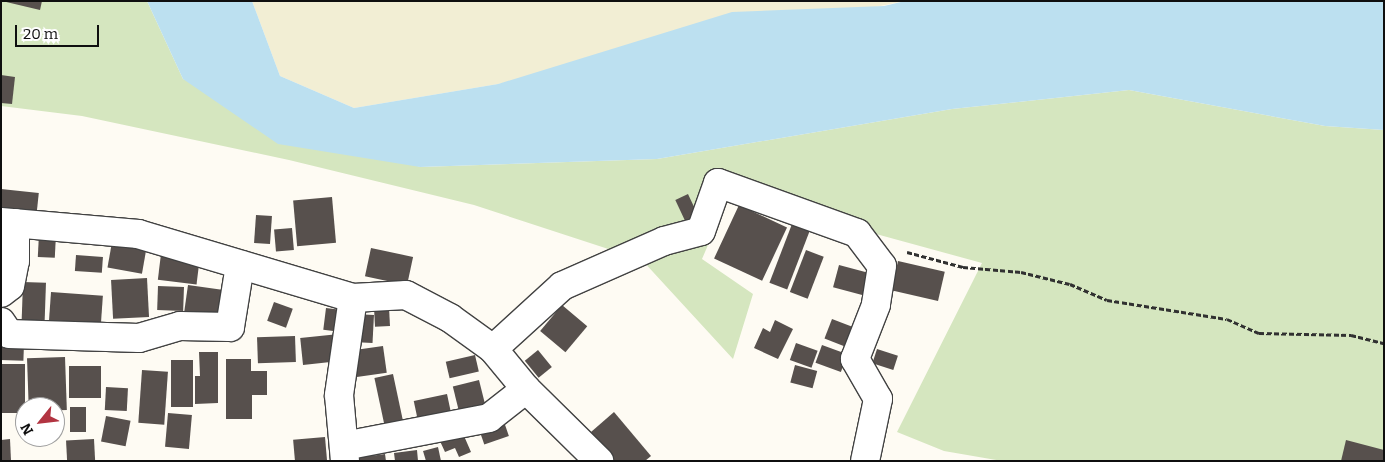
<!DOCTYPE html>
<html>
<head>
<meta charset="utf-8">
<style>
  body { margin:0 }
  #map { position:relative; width:1385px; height:462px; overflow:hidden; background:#fefbf3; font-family:Bitter,serif }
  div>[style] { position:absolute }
  .farmland>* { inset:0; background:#f2eed4 }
  .green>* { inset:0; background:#d5e6bf }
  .water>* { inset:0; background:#bce0f0 }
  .building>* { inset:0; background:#57504d; transform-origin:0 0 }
  .path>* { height:3px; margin-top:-1.5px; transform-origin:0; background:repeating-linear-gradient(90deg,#313131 0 5px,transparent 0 7.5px) }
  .roads { filter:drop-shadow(1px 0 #424242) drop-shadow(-1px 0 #424242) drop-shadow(0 1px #424242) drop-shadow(0 -1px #424242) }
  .minor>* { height:28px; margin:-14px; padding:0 14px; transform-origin:14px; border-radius:14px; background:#fff }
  span { translate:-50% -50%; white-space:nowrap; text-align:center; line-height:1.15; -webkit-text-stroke:5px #fff; paint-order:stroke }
  .frame { position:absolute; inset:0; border:2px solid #0f0f0f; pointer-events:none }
  .north { position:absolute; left:15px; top:397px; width:50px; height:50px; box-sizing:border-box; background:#fff; border:1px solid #9f9f9f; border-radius:50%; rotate:241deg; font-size:14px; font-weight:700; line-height:20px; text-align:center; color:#0f0f0f }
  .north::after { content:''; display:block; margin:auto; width:18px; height:22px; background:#b23441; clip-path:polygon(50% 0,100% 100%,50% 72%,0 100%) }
  .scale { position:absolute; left:15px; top:25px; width:84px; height:22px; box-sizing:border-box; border:2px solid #0f0f0f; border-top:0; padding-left:6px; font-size:15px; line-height:18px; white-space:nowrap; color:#0f0f0f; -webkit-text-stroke:4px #fff; paint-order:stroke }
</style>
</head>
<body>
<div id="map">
  <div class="farmland">
    <i style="clip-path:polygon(252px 1px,905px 1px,498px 84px,354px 108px,280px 76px)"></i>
  </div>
  <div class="green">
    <i style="clip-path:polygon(1px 1px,147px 1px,183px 79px,420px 167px,657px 159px,952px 109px,1129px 90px,1325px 126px,1384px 130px,1384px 461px,1002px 461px,944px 451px,897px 432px,982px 263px,730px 194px,702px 259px,753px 294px,733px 359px,642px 260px,474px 205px,289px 160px,82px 116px,1px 106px)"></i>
  </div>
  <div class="water">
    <i style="clip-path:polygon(147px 1px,252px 1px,280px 76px,354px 108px,498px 84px,732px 12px,884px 6px,905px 1px,1384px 1px,1384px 130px,1325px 126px,1129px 90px,952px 109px,657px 159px,420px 167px,278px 144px,183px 79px)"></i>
  </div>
  <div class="building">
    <i style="clip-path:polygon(2px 1px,42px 1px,40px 10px)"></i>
    <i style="clip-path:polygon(1px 75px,15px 77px,12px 104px,1px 103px)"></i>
    <i style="left:1px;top:189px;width:38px;height:21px;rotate:6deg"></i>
    <i style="left:688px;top:194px;width:23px;height:14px;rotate:65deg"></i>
    <i style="left:332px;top:197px;width:46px;height:39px;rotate:85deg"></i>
    <i style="left:739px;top:205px;width:53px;height:59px;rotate:25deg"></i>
    <i style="left:256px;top:215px;width:16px;height:28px;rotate:4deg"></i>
    <i style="left:792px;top:224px;width:19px;height:63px;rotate:21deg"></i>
    <i style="left:292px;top:228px;width:22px;height:18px;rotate:85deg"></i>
    <i style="left:39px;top:234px;width:17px;height:23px;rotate:3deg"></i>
    <i style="left:112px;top:242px;width:35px;height:26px;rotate:10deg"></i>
    <i style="left:371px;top:248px;width:43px;height:29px;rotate:12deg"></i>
    <i style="left:806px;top:250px;width:19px;height:45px;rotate:21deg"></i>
    <i style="left:161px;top:254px;width:39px;height:26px;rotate:7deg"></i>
    <i style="left:76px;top:255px;width:27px;height:16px;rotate:4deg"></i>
    <i style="left:898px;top:261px;width:48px;height:30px;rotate:13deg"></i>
    <i style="left:839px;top:265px;width:34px;height:23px;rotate:15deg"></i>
    <i style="left:147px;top:278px;width:39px;height:36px;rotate:87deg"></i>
    <i style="left:23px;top:282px;width:23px;height:44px;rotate:2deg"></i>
    <i style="left:188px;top:285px;width:36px;height:30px;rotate:8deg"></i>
    <i style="left:158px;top:286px;width:26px;height:24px;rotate:2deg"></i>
    <i style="left:51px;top:292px;width:52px;height:28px;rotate:4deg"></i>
    <i style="left:274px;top:302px;width:20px;height:20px;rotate:20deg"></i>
    <i style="left:562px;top:305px;width:33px;height:34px;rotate:40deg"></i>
    <i style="left:389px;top:307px;width:19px;height:15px;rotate:87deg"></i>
    <i style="left:326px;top:308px;width:16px;height:22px;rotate:7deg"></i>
    <i style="left:354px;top:314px;width:20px;height:28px;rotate:3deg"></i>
    <i style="left:832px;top:319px;width:28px;height:21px;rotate:21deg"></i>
    <i style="clip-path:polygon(775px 320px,793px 329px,778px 359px,754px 348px,763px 328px,770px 332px)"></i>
    <i style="left:339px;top:334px;width:27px;height:39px;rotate:84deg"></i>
    <i style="left:295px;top:336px;width:26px;height:38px;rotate:88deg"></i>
    <i style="left:1px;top:343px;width:23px;height:17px;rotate:2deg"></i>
    <i style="left:796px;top:343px;width:23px;height:18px;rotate:20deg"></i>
    <i style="left:822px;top:345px;width:27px;height:19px;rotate:20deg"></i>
    <i style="left:383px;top:346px;width:27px;height:32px;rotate:82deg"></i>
    <i style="left:877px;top:349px;width:22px;height:15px;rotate:18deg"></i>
    <i style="left:538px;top:350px;width:22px;height:17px;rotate:51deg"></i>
    <i style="clip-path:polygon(199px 352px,218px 352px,218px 403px,195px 404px,195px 376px,200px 376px)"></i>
    <i style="left:475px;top:355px;width:17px;height:30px;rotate:77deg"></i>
    <i style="left:65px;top:357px;width:53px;height:38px;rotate:88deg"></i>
    <i style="clip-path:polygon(226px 359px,251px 359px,251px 371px,267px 371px,267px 395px,252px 395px,252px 419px,226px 419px)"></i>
    <i style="left:171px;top:360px;width:22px;height:47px"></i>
    <i style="left:25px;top:364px;width:49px;height:24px;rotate:90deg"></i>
    <i style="left:795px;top:365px;width:23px;height:18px;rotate:15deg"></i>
    <i style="left:69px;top:366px;width:32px;height:32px"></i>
    <i style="left:142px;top:370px;width:26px;height:53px;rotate:4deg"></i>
    <i style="left:393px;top:374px;width:54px;height:19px;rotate:78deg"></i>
    <i style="left:479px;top:380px;width:30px;height:27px;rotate:76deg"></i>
    <i style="left:106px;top:387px;width:22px;height:23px;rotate:3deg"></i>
    <i style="left:447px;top:394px;width:24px;height:34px;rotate:78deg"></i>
    <i style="left:70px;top:407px;width:16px;height:25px"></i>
    <i style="clip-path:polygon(614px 412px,651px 456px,645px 461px,615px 461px,591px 432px)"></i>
    <i style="left:168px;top:413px;width:24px;height:34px;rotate:5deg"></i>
    <i style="left:106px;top:416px;width:25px;height:26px;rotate:11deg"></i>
    <i style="left:503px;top:419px;width:18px;height:26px;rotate:71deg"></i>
    <i style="clip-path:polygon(461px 429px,471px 452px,459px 457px,455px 448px,445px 452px,439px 439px)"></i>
    <i style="left:325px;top:437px;width:24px;height:32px;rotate:85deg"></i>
    <i style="clip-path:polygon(10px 439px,11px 461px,1px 461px,1px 440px)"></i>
    <i style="left:94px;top:439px;width:22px;height:28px;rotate:87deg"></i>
    <i style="clip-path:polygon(1346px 440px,1384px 450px,1384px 461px,1341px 461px)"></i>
    <i style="clip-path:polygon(438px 447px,441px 461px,426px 461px,423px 451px)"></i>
    <i style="clip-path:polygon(417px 450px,418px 461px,395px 461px,394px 453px)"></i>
    <i style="clip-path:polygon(385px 454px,386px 461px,357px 461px,356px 458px)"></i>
  </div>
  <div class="path">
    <i style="left:907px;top:252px;width:58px;rotate:15deg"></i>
    <i style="left:963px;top:267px;width:58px;rotate:4.9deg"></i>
    <i style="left:1021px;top:272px;width:50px;rotate:13.8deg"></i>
    <i style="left:1070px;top:284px;width:40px;rotate:23.4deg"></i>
    <i style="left:1107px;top:300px;width:121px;rotate:9deg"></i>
    <i style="left:1227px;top:319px;width:35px;rotate:24deg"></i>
    <i style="left:1259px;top:333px;width:92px;rotate:1.2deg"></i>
    <i style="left:1351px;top:335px;width:34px;rotate:14deg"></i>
  </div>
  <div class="roads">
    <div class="minor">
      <i style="left:1px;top:222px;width:138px;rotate:5deg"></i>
      <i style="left:138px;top:234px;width:224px;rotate:16.6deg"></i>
      <i style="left:353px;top:298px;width:53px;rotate:-3.2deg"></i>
      <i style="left:406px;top:295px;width:50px;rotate:27.6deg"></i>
      <i style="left:450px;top:318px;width:53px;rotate:35.8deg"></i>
      <i style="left:493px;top:349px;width:52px;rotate:50.5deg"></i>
      <i style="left:526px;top:389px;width:103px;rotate:44.6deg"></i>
      <i style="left:1px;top:293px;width:11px;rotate:-38deg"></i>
      <i style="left:10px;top:286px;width:25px;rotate:-79deg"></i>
      <i style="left:15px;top:261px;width:38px;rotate:-90deg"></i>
      <i style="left:1px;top:322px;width:14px;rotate:56deg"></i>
      <i style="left:9px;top:334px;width:130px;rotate:1.8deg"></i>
      <i style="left:139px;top:338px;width:43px;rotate:-16.3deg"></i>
      <i style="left:180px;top:326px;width:50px;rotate:1.1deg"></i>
      <i style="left:230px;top:327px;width:63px;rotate:-80.8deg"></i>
      <i style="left:493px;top:349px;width:93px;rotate:-42.4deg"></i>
      <i style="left:562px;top:286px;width:111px;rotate:-23.8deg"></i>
      <i style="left:664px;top:241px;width:38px;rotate:-15deg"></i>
      <i style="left:701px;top:231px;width:51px;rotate:-70.5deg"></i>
      <i style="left:718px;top:183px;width:148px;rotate:19.8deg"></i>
      <i style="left:857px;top:233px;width:41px;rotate:52.9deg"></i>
      <i style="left:882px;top:266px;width:39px;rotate:99deg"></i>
      <i style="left:876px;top:305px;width:58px;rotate:111.3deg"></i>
      <i style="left:855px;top:359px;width:46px;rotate:60.1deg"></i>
      <i style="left:878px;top:399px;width:63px;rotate:101.8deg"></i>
      <i style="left:344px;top:446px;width:148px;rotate:-10.9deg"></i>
      <i style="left:489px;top:418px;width:47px;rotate:-38.1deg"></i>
      <i style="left:345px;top:461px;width:66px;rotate:-95.2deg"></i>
      <i style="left:339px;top:395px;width:98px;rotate:-81.8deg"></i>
    </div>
  </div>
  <div class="frame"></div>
  <div class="north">N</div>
  <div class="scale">20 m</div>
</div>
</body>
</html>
